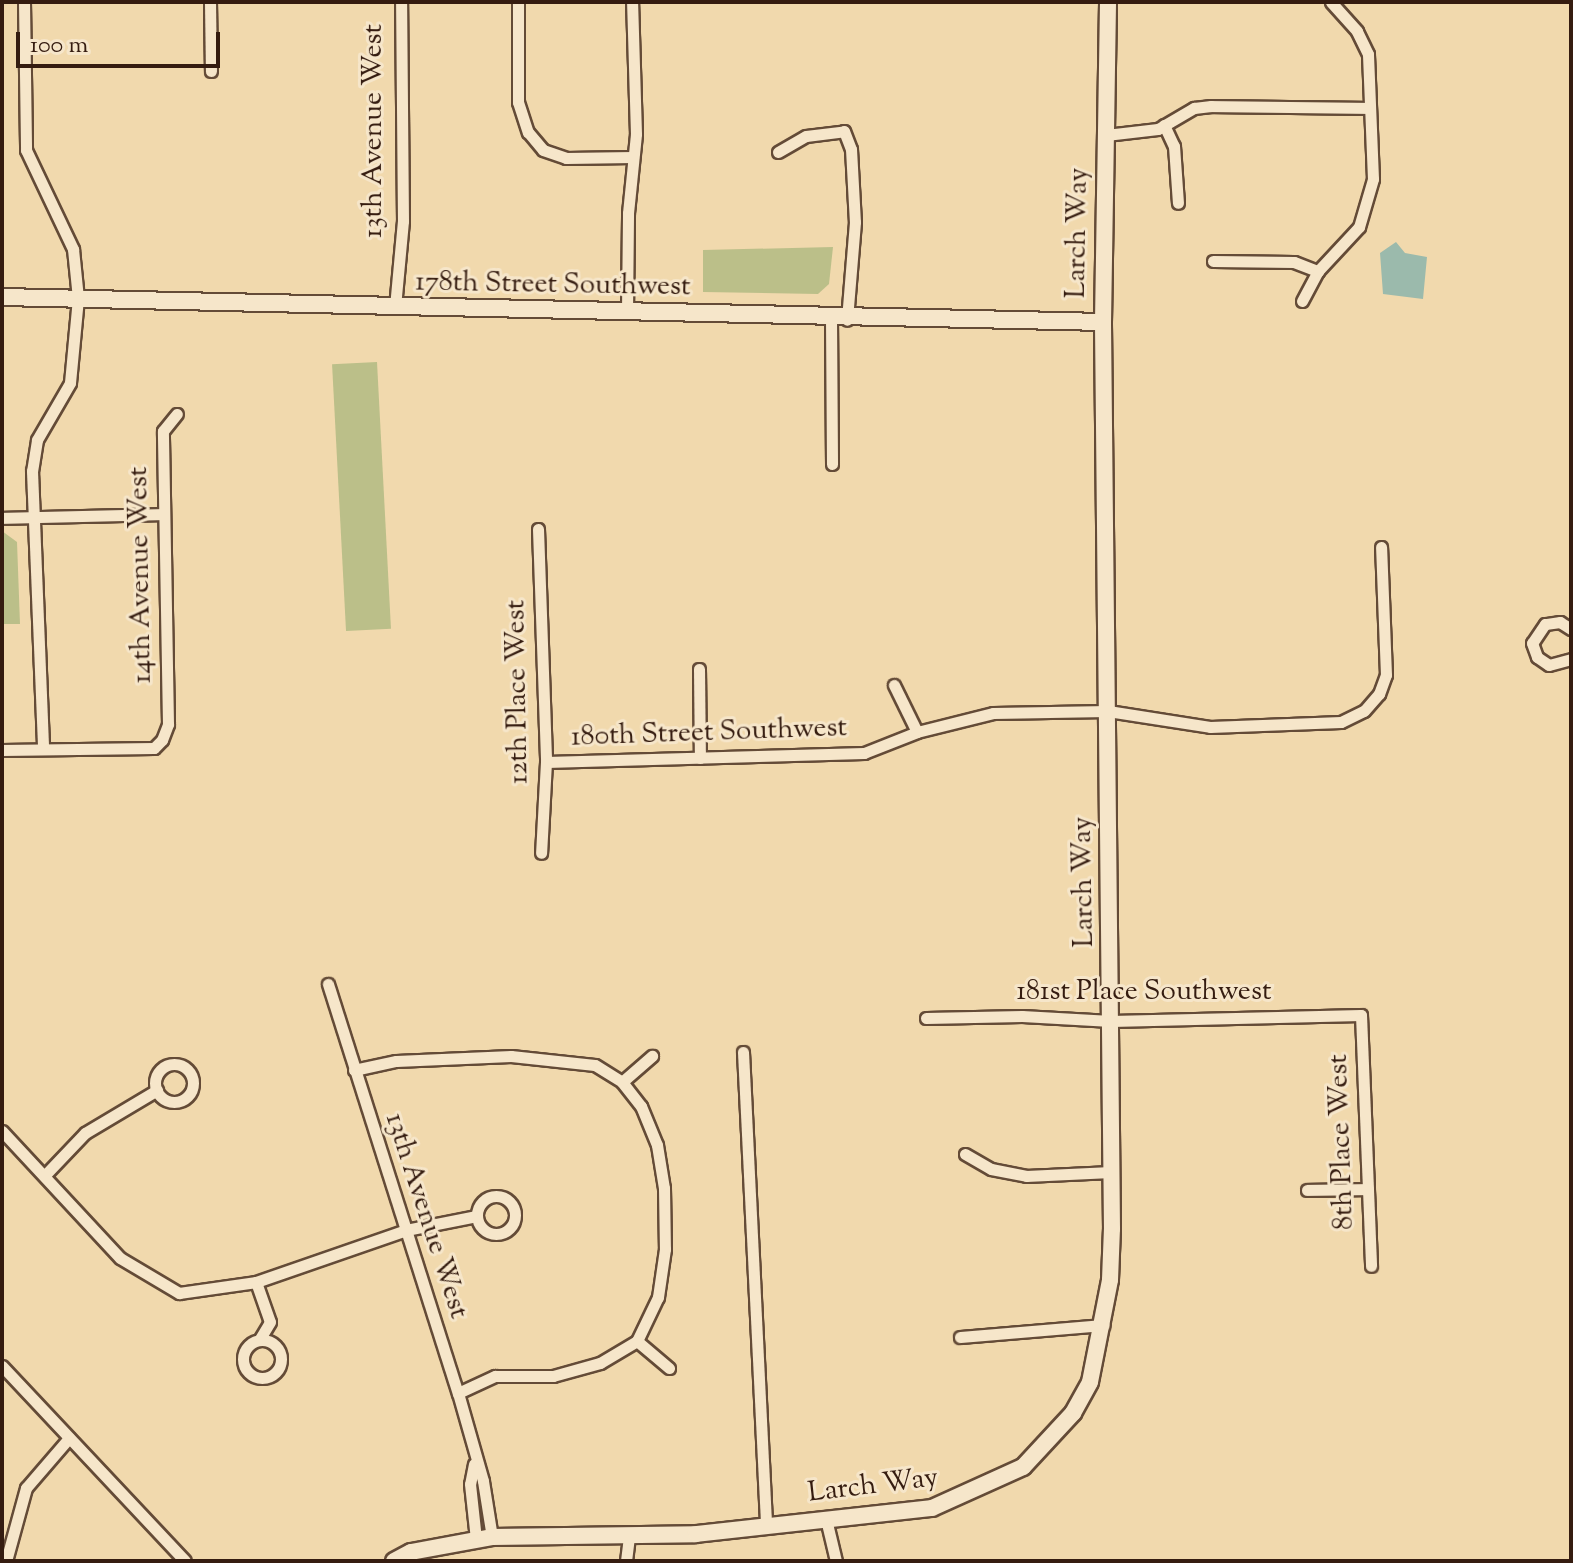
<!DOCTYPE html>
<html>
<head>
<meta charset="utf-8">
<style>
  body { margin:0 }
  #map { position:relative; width:1573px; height:1563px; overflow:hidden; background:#f1d9ad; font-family:"Sorts Mill Goudy",serif }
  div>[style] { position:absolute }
  .green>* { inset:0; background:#bbbf89; transform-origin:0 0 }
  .water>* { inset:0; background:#9bbaac }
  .roads { filter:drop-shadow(2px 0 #644b37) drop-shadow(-2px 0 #644b37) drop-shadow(0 2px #644b37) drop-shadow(0 -2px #644b37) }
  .street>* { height:11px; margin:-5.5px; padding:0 5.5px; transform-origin:5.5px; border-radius:5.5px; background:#f6e6ca }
  .street>.ring { margin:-5.5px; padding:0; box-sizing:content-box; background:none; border:11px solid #f6e6ca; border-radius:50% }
  .secondary>* { height:16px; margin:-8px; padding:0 8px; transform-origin:8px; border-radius:8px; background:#f6e6ca }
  span { translate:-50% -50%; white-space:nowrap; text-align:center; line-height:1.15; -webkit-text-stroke:6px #f6e6ca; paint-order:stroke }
  .street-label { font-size:28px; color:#351c10 }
  .frame { position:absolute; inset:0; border:4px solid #351c10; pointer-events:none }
  .scale { position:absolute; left:16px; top:32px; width:204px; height:36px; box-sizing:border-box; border:4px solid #351c10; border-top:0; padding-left:10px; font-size:24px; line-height:28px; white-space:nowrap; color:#351c10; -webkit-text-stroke:6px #f6e6ca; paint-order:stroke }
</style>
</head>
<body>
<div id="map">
  <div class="green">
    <i style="clip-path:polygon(833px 247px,829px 284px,818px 294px,703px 292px,703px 250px)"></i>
    <i style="left:377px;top:362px;width:267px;height:45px;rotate:87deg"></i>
    <i style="clip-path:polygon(2px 531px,17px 542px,20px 624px,2px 624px)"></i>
  </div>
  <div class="water">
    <i style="clip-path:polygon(1396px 242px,1405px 253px,1427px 257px,1423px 299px,1383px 294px,1380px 253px)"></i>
  </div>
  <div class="roads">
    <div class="street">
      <i style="left:24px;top:2px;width:148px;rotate:89.2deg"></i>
      <i style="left:26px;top:150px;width:110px;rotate:64.6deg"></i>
      <i style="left:73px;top:249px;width:49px;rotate:84.2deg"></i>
      <i style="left:78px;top:298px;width:85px;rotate:95.4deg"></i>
      <i style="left:70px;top:383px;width:66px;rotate:120.1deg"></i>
      <i style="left:37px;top:440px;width:31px;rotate:99deg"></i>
      <i style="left:32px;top:471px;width:277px;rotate:87.7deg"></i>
      <i style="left:210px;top:2px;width:69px;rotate:89.2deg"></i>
      <i style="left:518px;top:2px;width:100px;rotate:90deg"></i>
      <i style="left:518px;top:102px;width:32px;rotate:72deg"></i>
      <i style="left:528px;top:132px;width:23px;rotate:50deg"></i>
      <i style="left:543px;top:150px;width:24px;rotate:19deg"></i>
      <i style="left:566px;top:158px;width:67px;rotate:-0.9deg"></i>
      <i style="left:1164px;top:125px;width:23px;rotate:65deg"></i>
      <i style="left:1174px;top:146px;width:57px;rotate:86deg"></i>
      <i style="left:1106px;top:135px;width:52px;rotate:-6.6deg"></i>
      <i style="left:1158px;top:129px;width:42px;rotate:-30.3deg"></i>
      <i style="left:1194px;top:108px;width:17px;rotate:-7deg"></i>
      <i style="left:1211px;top:106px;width:157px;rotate:0.7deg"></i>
      <i style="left:778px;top:152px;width:32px;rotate:-30deg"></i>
      <i style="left:806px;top:136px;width:38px;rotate:-7deg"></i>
      <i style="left:844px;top:131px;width:19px;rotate:69deg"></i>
      <i style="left:851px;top:149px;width:73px;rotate:86.9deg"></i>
      <i style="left:855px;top:222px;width:98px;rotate:94.7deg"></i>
      <i style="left:1213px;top:261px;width:81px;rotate:0.7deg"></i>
      <i style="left:1294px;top:262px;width:26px;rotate:21deg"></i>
      <i style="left:1302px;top:301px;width:34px;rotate:-62deg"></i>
      <i style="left:1318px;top:271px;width:60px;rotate:-47deg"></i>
      <i style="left:1359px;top:227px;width:50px;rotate:-73.7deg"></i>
      <i style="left:1373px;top:179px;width:125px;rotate:-92.3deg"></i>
      <i style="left:1368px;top:54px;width:25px;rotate:-116deg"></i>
      <i style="left:1357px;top:31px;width:39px;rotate:-132deg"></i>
      <i style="left:395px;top:307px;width:86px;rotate:-84.7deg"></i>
      <i style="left:403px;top:221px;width:219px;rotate:-90.5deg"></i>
      <i style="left:627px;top:312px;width:99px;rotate:-89.4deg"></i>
      <i style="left:628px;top:213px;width:79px;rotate:-84.2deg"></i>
      <i style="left:636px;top:134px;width:132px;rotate:-91.7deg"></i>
      <i style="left:831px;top:319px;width:145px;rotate:89.6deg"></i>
      <i style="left:2px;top:518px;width:159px;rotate:-1.4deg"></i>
      <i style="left:538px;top:529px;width:233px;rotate:88deg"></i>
      <i style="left:546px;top:762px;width:91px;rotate:93.1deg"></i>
      <i style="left:1571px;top:629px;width:13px;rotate:-148deg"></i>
      <i style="left:1560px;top:622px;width:15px;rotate:172deg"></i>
      <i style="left:1545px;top:624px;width:23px;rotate:124deg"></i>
      <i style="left:1532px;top:643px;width:15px;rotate:70deg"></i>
      <i style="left:1537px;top:657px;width:14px;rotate:34deg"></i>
      <i style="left:1549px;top:665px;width:23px;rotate:-15deg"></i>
      <i style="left:699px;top:669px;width:89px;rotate:89.4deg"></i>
      <i style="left:894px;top:685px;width:52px;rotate:63.9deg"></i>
      <i style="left:2px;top:750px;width:152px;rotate:-0.8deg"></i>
      <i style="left:154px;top:748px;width:11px;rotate:-45deg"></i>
      <i style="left:162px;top:740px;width:17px;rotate:-69deg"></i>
      <i style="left:168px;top:724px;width:293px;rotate:-91deg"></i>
      <i style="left:163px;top:431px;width:22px;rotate:-51deg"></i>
      <i style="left:546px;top:762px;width:318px;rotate:-1.6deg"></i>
      <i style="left:864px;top:753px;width:57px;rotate:-21.6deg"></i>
      <i style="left:917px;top:732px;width:78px;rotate:-14deg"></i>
      <i style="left:993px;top:713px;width:115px;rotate:-1deg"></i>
      <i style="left:1108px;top:711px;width:103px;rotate:8.9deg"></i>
      <i style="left:1210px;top:727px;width:131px;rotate:-2.2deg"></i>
      <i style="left:1341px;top:722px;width:25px;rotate:-26deg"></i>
      <i style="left:1364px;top:711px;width:23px;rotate:-49deg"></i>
      <i style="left:1379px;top:694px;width:20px;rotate:-70deg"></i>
      <i style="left:1386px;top:675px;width:128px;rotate:-92.2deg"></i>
      <i style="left:328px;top:984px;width:429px;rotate:72.4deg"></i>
      <i style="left:458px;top:1393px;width:91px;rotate:74.1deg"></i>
      <i style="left:483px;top:1481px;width:57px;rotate:80.9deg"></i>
      <i style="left:926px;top:1018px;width:96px;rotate:-1.2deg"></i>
      <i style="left:1022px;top:1016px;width:89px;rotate:3.2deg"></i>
      <i style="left:1111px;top:1021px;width:250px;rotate:-1.4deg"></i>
      <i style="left:1361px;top:1015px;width:251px;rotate:87.7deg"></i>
      <i style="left:743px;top:1052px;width:474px;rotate:87.2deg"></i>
      <i class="ring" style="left:155px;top:1064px;width:27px;height:27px"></i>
      <i style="left:354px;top:1070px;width:43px;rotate:-12.1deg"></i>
      <i style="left:396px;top:1061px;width:115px;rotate:-2.5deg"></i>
      <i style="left:511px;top:1056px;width:84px;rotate:6.1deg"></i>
      <i style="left:595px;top:1065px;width:32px;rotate:32deg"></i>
      <i style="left:622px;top:1082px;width:31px;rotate:52deg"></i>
      <i style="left:641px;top:1106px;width:42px;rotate:67.7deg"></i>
      <i style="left:657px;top:1145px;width:44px;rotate:80.8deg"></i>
      <i style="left:664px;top:1188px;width:61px;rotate:89.1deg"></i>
      <i style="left:665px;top:1249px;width:49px;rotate:98.3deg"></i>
      <i style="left:658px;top:1297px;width:49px;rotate:115.5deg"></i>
      <i style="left:622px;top:1082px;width:40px;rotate:-41deg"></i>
      <i style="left:2px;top:1131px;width:173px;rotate:47.1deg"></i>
      <i style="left:120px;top:1258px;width:69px;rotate:30.7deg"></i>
      <i style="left:179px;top:1293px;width:78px;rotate:-8.1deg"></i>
      <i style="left:256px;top:1282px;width:159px;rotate:-19.1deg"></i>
      <i style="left:406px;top:1230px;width:72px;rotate:-11.2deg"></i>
      <i style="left:965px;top:1154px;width:30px;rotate:30deg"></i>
      <i style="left:991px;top:1169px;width:36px;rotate:11deg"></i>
      <i style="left:1026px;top:1176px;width:85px;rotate:-2.7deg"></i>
      <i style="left:45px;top:1175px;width:58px;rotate:-46.4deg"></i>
      <i style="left:85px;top:1133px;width:84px;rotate:-30.8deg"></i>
      <i style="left:1307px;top:1190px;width:61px;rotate:-0.9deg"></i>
      <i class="ring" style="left:477px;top:1196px;width:27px;height:27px"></i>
      <i style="left:256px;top:1282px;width:42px;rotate:70.7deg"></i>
      <i style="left:270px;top:1322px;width:21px;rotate:121deg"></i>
      <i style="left:960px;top:1337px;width:144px;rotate:-4.8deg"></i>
      <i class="ring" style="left:243px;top:1340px;width:27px;height:27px"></i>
      <i style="left:2px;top:1366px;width:267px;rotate:46.8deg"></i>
      <i style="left:458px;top:1393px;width:41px;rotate:-24.7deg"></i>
      <i style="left:495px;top:1376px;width:58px"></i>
      <i style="left:553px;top:1376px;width:49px;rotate:-15.5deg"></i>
      <i style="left:600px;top:1363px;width:43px;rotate:-30.7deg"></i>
      <i style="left:637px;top:1341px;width:42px;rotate:40.2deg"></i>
      <i style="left:474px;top:1464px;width:20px;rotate:101deg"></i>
      <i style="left:470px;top:1484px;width:55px;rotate:83.8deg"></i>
      <i style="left:826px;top:1519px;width:43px;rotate:76.6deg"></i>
      <i style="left:6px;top:1561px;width:76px;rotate:-74.7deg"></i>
      <i style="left:26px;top:1488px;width:66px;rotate:-49.3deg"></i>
      <i style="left:626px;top:1561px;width:23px;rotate:-83deg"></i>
    </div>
    <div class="secondary">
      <i style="left:2px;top:297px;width:1101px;rotate:1.3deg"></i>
      <i style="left:394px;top:1561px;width:19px;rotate:-28deg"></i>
      <i style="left:411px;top:1552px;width:82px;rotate:-10.5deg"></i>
      <i style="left:492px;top:1537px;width:204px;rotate:-0.8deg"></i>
      <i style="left:696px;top:1534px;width:237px;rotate:-6.3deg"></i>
      <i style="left:932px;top:1508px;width:100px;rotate:-24.3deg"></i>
      <i style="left:1023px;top:1467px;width:74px;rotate:-47.2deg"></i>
      <i style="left:1073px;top:1413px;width:35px;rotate:-61deg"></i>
      <i style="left:1090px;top:1382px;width:104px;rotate:-78.9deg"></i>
      <i style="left:1110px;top:1280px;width:51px;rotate:-87.8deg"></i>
      <i style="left:1112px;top:1229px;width:907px;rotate:-90.57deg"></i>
      <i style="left:1103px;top:322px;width:320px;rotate:-89.1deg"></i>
    </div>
  </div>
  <div class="street-label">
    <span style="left:374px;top:131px;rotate:-90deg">13th Avenue West</span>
    <span style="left:1078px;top:233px;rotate:-89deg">Larch Way</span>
    <span style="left:553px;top:285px;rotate:1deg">178th Street Southwest</span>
    <span style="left:141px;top:575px;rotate:-91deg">14th Avenue West</span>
    <span style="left:518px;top:692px;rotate:-91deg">12th Place West</span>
    <span style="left:709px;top:733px;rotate:-2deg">180th Street Southwest</span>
    <span style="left:1084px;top:882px;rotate:-91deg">Larch Way</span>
    <span style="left:1144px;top:992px">181st Place Southwest</span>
    <span style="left:1342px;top:1142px;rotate:-92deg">8th Place West</span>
    <span style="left:426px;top:1216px;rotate:72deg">13th Avenue West</span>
    <span style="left:873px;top:1486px;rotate:-7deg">Larch Way</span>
  </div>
  <div class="frame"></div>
  <div class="scale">100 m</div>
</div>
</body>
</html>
